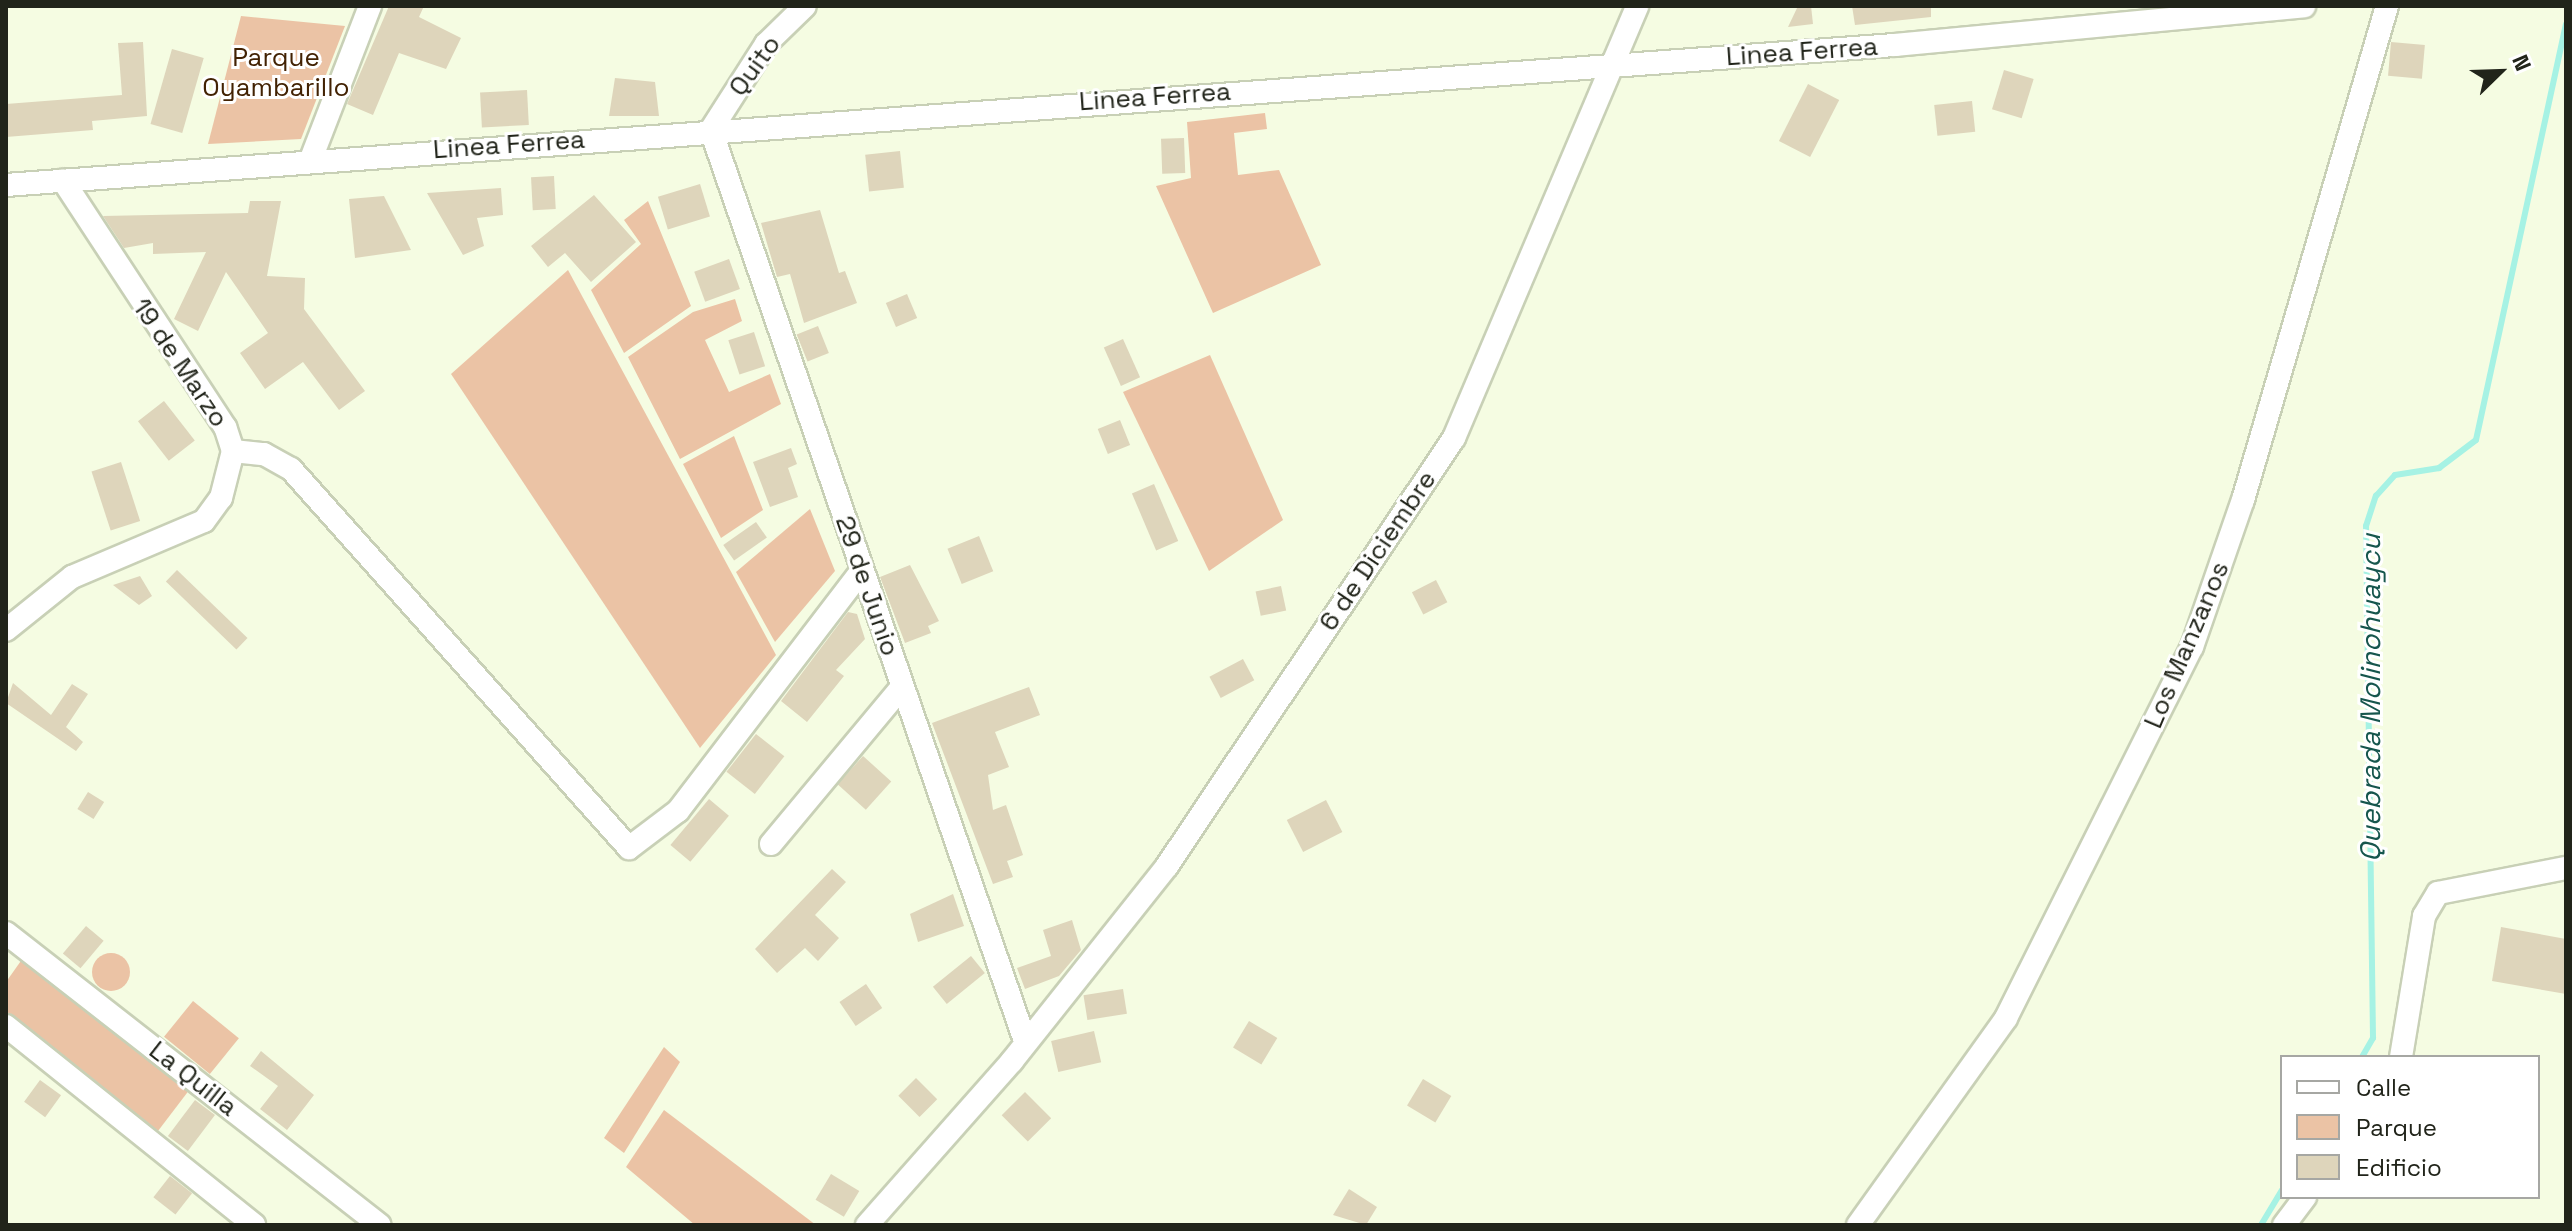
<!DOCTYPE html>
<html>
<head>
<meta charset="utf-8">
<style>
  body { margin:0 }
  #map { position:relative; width:2572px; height:1231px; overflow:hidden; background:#f5fce2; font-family:"Space Grotesk",sans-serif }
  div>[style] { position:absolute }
  .green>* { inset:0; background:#ebc3a5; transform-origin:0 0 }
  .round { border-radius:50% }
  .stream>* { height:6px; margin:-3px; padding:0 3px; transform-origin:3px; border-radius:3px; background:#a6f2e4 }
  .building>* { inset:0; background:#ded5bb; transform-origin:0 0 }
  .roads { filter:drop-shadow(2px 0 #c8d0b6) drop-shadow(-2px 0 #c8d0b6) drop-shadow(0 2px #c8d0b6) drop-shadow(0 -2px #c8d0b6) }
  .minor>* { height:22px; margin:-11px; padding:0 11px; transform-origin:11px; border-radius:11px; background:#fff }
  span { translate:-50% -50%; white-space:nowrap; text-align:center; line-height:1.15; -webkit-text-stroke:6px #fff; paint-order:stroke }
  .street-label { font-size:26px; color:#21241a }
  .park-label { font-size:26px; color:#422203 }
  .water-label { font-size:28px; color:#16564d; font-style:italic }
  .frame { position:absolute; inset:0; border:8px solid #21241a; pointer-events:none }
  .legend { position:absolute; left:2280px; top:1055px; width:260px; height:144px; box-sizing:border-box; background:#fff; border:2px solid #a6a7a3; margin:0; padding:10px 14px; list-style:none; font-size:24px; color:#21241a }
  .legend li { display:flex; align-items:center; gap:16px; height:40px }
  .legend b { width:40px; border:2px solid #a6a7a3 }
  .north { position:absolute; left:2460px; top:32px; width:80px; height:80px; -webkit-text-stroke:6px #fff; paint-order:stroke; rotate:67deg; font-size:22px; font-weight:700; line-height:32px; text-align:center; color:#21241a }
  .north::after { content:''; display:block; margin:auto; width:28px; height:36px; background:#21241a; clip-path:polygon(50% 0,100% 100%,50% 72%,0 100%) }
</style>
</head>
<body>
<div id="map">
  <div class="green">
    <i style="clip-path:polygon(241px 16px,345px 26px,301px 139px,208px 144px)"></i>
    <i style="clip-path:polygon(1265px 113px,1267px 129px,1234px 133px,1238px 175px,1279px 170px,1321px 265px,1213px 313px,1156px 186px,1191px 178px,1187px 122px)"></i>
    <i style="clip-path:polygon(648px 201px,691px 306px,624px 353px,591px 290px,641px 244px,624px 220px)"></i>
    <i style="clip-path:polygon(568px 270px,776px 655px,700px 748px,451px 374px)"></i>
    <i style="clip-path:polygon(735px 299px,742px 321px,705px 340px,729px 392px,770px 374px,781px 404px,680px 459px,628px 357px,693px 312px)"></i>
    <i style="clip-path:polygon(1210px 355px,1283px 520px,1209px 571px,1123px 392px)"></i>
    <i style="clip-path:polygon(734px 436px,763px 510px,721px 538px,683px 464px)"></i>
    <i style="clip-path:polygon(810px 509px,835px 571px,775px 642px,736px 572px)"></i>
    <i class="round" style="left:92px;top:953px;width:38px;height:38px"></i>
    <i style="clip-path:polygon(23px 958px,190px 1089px,158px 1131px,6px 1011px,6px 982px)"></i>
    <i style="left:193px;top:1001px;width:59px;height:46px;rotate:39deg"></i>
    <i style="clip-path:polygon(664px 1047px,680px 1062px,624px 1153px,604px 1138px)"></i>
    <i style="clip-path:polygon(664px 1110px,816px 1225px,695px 1225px,626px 1167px)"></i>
  </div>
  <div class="stream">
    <i style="left:2362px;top:1057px;width:22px;rotate:-60deg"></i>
    <i style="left:2373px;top:1038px;width:512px;rotate:-90.78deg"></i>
    <i style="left:2366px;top:526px;width:32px;rotate:-72deg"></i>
    <i style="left:2376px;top:496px;width:28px;rotate:-48deg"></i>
    <i style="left:2395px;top:475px;width:45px;rotate:-9deg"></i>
    <i style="left:2439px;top:468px;width:46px;rotate:-37.1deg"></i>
    <i style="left:2476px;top:440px;width:425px;rotate:-77.8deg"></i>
    <i style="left:2261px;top:1225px;width:41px;rotate:-59deg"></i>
  </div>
  <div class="building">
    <i style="clip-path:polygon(389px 6px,424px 6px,419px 17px,461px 38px,446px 69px,399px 53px,373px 115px,347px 104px)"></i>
    <i style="clip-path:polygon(1798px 6px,1811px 6px,1813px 24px,1788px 27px)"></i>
    <i style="clip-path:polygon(1852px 6px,1931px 6px,1931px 17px,1855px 25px)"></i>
    <i style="clip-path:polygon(143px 42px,147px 116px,92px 121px,93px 130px,6px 137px,6px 104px,122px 95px,118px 43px)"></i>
    <i style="left:2391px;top:42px;width:34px;height:34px;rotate:5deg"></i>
    <i style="left:172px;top:49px;width:33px;height:78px;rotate:16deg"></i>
    <i style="left:2004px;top:70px;width:31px;height:41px;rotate:17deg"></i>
    <i style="clip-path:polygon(615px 78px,655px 82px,659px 116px,609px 116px)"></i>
    <i style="left:1808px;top:84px;width:35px;height:64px;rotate:27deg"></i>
    <i style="left:527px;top:90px;width:35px;height:47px;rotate:87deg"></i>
    <i style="left:1972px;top:101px;width:31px;height:38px;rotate:84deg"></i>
    <i style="left:1184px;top:138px;width:35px;height:23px;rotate:88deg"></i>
    <i style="left:900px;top:151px;width:37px;height:35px;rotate:84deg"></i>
    <i style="left:554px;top:176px;width:33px;height:23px;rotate:87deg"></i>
    <i style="left:700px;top:184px;width:34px;height:44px;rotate:73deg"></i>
    <i style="clip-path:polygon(501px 188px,503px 215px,477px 218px,484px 246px,463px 255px,427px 193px)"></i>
    <i style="clip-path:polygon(594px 195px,636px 242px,591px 282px,565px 253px,548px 267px,531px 246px)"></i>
    <i style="clip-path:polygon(384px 196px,411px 250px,355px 258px,349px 199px)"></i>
    <i style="clip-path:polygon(250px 201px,281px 201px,267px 276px,305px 278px,304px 309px,365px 391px,339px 410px,303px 362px,265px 389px,240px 353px,268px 333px,226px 272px,198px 331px,174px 319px,206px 252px,153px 254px,153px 243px,124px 248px,103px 216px,248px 213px)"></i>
    <i style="clip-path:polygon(820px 210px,839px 273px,845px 271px,857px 303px,804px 323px,790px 274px,777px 277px,761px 223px)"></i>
    <i style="left:729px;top:259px;width:32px;height:37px;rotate:70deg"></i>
    <i style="left:907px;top:294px;width:26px;height:23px;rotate:67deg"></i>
    <i style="left:818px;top:326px;width:29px;height:23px;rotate:68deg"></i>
    <i style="left:754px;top:332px;width:36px;height:27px;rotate:72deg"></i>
    <i style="left:1123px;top:339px;width:42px;height:21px;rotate:66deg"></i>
    <i style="left:164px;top:401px;width:50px;height:33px;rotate:52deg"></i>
    <i style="left:1120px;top:420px;width:27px;height:24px;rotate:68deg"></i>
    <i style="clip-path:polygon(791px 448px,797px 464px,788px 468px,798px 497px,770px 507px,753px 462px)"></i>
    <i style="left:121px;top:462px;width:62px;height:31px;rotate:72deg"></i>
    <i style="left:1154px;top:484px;width:62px;height:24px;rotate:67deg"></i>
    <i style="left:756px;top:522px;width:19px;height:40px;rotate:55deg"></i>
    <i style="left:979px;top:536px;width:38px;height:34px;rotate:68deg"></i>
    <i style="clip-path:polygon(910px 565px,939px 621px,928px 626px,931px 633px,905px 643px,880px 577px)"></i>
    <i style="left:177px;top:570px;width:98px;height:16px;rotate:44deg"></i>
    <i style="clip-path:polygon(140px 576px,152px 596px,139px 605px,113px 585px)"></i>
    <i style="left:1436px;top:580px;width:25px;height:27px;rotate:63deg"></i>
    <i style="left:1281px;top:586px;width:25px;height:26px;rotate:78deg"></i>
    <i style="clip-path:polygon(848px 612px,857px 614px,865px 639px,836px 670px,844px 676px,807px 722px,781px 701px)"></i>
    <i style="left:1243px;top:659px;width:24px;height:38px;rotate:62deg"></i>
    <i style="clip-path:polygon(13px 683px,51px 715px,72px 684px,88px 694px,66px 727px,83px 742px,76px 751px,6px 703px)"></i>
    <i style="clip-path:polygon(1029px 687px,1040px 715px,995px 732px,1009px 767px,988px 775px,993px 810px,1006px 805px,1023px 855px,1007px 861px,1013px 877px,993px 884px,932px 723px)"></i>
    <i style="left:756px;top:734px;width:36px;height:48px;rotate:38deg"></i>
    <i style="left:863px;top:756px;width:38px;height:38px;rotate:42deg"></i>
    <i style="left:88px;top:792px;width:19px;height:20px;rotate:32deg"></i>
    <i style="left:709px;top:799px;width:26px;height:60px;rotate:40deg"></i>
    <i style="left:1326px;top:800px;width:36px;height:44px;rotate:63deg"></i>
    <i style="clip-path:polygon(832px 869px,846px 882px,815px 915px,839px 938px,818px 961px,805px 948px,777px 973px,755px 949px)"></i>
    <i style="clip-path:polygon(953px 894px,964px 926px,918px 942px,910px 914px)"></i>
    <i style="clip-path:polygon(1072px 920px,1081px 950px,1059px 976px,1025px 989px,1017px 968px,1051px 956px,1043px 930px)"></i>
    <i style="left:86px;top:926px;width:23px;height:36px;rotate:40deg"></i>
    <i style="clip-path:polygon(2501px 927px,2566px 939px,2566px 994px,2492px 981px)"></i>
    <i style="left:971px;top:956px;width:22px;height:49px;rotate:51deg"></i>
    <i style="left:866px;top:984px;width:29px;height:32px;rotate:56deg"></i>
    <i style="left:1123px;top:989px;width:25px;height:40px;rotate:81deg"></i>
    <i style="left:1249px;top:1021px;width:33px;height:31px;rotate:31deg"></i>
    <i style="left:1094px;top:1031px;width:32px;height:44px;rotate:77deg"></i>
    <i style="clip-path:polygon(261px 1051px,314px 1095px,287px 1130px,260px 1109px,278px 1086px,250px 1066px)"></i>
    <i style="left:916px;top:1078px;width:30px;height:25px;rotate:45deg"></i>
    <i style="left:1423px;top:1079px;width:33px;height:31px;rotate:31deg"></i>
    <i style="left:40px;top:1080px;width:26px;height:27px;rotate:36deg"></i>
    <i style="left:1025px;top:1092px;width:37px;height:33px;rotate:45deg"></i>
    <i style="left:195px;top:1100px;width:25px;height:45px;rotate:37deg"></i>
    <i style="left:831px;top:1174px;width:33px;height:30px;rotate:31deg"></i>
    <i style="left:170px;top:1176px;width:28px;height:27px;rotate:38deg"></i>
    <i style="clip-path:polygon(1349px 1189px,1377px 1207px,1366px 1225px,1333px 1215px)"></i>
  </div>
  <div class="roads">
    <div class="minor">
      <i style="left:711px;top:130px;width:964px;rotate:70.98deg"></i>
      <i style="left:711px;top:130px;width:102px;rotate:-57.4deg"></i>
      <i style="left:766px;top:44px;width:54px;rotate:-44.3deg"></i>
      <i style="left:311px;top:159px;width:164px;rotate:-68.9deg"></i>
      <i style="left:6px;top:185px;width:1894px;rotate:-4.24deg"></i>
      <i style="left:1895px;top:45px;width:411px;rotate:-5.4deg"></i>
      <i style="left:233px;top:451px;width:31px;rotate:6deg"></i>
      <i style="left:264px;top:454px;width:31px;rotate:29deg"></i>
      <i style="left:291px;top:469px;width:508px;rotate:48.27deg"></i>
      <i style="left:629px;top:848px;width:61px;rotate:-37.1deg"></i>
      <i style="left:678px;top:811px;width:303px;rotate:-52.6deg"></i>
      <i style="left:6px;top:630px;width:85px;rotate:-38.8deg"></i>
      <i style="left:72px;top:577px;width:143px;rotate:-23deg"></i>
      <i style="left:204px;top:521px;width:29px;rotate:-54deg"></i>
      <i style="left:221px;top:498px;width:49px;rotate:-75.7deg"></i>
      <i style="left:233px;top:451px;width:25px;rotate:-108deg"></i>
      <i style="left:225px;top:427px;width:295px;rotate:-123.3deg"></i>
      <i style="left:771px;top:844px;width:204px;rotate:-50.2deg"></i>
      <i style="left:6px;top:933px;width:474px;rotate:38deg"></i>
      <i style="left:6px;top:1026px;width:318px;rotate:38.7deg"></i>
      <i style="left:2401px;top:1057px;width:143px;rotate:-80.7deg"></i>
      <i style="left:2424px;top:916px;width:27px;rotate:-59deg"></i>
      <i style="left:2438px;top:893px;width:130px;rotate:-11.1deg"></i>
      <i style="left:867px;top:1225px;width:219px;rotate:-48.5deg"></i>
      <i style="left:1012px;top:1061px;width:249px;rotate:-51.5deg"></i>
      <i style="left:1167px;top:866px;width:515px;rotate:-56.16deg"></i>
      <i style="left:1454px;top:438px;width:469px;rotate:-67deg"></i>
      <i style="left:1858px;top:1225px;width:254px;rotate:-54.4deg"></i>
      <i style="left:2006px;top:1018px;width:415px;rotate:-63.4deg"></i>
      <i style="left:2192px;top:647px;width:156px;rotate:-70.9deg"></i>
      <i style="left:2243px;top:500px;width:515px;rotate:-73.75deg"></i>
      <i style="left:2284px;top:1225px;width:35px;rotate:-53deg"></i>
    </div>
  </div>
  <div class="street-label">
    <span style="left:1802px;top:52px;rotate:-4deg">Linea Ferrea</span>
    <span style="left:755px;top:66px;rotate:-54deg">Quito</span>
    <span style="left:1155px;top:97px;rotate:-4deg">Linea Ferrea</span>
    <span style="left:509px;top:145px;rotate:-4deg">Linea Ferrea</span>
    <span style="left:180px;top:363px;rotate:56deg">19 de Marzo</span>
    <span style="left:1378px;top:551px;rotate:-56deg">6 de Diciembre</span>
    <span style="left:867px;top:586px;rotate:71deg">29 de Junio</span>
    <span style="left:2187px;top:645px;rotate:-67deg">Los Manzanos</span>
    <span style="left:193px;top:1079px;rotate:38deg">La Quilla</span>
  </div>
  <div class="park-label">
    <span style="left:276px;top:73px">Parque<br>Oyambarillo</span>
  </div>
  <div class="water-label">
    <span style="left:2370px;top:698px;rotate:-90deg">Quebrada Molinohuaycu</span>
  </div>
  <div class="frame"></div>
  <ul class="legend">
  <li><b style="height:10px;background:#fff"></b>Calle</li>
  <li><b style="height:22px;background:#ebc3a5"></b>Parque</li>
  <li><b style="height:22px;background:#ded5bb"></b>Edificio</li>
  </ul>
  <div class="north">N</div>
</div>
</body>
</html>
